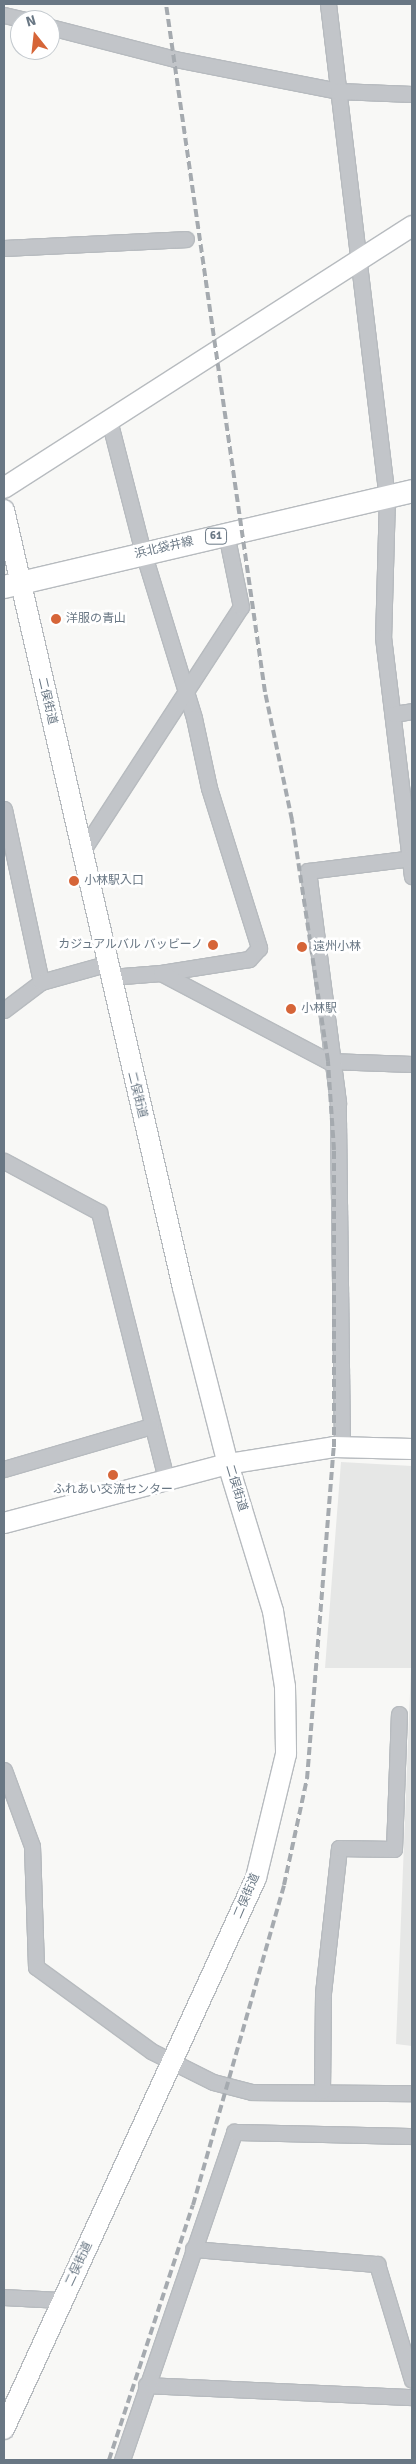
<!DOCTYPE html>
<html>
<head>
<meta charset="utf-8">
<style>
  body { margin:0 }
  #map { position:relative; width:416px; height:2464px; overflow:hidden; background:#f8f8f6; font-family:Signika,"Noto Sans JP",sans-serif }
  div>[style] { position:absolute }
  .built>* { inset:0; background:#e6e7e6 }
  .roads { filter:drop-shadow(1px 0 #b7bbbf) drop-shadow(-1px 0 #b7bbbf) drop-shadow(0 1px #b7bbbf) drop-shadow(0 -1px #b7bbbf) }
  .street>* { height:15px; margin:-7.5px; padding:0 7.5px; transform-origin:7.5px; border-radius:7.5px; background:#c2c5c9 }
  .secondary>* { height:20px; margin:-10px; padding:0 10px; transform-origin:10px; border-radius:10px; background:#fff }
  .primary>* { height:22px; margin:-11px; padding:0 11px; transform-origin:11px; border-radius:11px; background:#fff }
  .rail>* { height:4px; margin-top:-2px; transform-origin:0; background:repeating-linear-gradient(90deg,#a5aaaf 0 8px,transparent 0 12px) }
  .dots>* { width:14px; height:14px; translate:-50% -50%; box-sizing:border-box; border:2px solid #fff; border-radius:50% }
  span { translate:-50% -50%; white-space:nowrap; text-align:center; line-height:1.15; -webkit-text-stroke:5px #fff; paint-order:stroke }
  .shield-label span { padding:1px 4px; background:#fff; border:1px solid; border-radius:4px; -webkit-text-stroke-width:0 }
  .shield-label { font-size:11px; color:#697784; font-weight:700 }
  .street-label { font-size:12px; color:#697784 }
  .poi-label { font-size:12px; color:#697784 }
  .left { translate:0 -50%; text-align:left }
  .right { translate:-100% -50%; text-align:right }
  .frame { position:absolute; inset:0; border:5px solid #697784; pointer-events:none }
  .north { position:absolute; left:10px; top:10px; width:50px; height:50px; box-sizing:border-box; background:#fff; border:1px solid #c3c9ce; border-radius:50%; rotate:344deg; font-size:14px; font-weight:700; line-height:20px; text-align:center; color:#697784 }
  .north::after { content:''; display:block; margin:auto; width:18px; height:22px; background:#d66538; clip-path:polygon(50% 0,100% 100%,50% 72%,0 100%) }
</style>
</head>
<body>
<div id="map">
  <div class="built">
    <i style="clip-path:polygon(341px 1462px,412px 1466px,412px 2046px,396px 2044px,411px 1668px,325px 1668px)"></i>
  </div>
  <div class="roads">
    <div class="street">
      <i style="left:328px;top:4px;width:497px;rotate:83.2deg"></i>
      <i style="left:387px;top:497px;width:140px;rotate:91.6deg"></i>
      <i style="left:383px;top:637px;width:241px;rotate:83.1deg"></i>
      <i style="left:4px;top:15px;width:22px;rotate:13deg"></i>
      <i style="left:50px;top:27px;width:129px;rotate:14.4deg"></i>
      <i style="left:175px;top:59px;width:166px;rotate:11.1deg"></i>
      <i style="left:338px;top:91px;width:74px;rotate:2.3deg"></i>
      <i style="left:4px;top:248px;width:182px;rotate:-2.8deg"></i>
      <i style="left:109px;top:420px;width:136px;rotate:75.6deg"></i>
      <i style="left:143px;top:552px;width:174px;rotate:72.9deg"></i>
      <i style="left:194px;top:718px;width:72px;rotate:77.9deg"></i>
      <i style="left:209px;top:788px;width:168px;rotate:72.6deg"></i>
      <i style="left:259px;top:948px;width:15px;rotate:132deg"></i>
      <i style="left:249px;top:959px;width:89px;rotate:171deg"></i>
      <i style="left:394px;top:714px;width:18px;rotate:-9deg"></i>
      <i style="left:4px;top:809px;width:177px;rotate:77.9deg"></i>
      <i style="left:81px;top:853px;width:293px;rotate:-57deg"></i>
      <i style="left:241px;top:607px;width:76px;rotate:-101.5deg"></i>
      <i style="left:110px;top:977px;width:51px;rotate:-4.5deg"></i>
      <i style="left:161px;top:973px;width:189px;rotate:27.8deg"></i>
      <i style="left:328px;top:1061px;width:84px;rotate:2deg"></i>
      <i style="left:4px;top:1010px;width:46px;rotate:-37.1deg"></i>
      <i style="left:41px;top:982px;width:67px;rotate:-15.5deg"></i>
      <i style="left:4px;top:1161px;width:108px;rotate:28.2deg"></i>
      <i style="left:99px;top:1212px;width:278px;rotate:75.9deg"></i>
      <i style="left:342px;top:1447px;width:345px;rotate:-90.7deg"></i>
      <i style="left:338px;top:1102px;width:233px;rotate:-97.4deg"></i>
      <i style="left:308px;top:871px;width:105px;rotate:-7.1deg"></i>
      <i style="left:4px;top:1469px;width:153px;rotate:-16.3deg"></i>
      <i style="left:4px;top:1770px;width:81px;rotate:69.8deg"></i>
      <i style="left:32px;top:1846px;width:121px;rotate:88.1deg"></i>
      <i style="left:36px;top:1967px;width:142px;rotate:36.1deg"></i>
      <i style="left:151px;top:2051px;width:69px;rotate:26.6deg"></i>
      <i style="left:213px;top:2082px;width:40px;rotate:14.4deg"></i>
      <i style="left:252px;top:2092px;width:160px;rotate:0.4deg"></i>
      <i style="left:322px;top:2091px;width:98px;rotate:-89.4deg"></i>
      <i style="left:323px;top:1993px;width:146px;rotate:-83.7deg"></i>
      <i style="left:339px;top:1848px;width:55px;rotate:1deg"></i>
      <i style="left:394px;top:1849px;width:135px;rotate:-87.9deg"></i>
      <i style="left:193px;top:2249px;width:185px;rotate:4.7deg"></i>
      <i style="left:377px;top:2264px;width:121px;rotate:73.2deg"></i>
      <i style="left:4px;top:2297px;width:58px;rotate:3deg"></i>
      <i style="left:146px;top:2385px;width:266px;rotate:2.6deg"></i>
      <i style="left:122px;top:2460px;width:347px;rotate:-71.1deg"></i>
      <i style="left:234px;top:2132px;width:178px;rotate:1.3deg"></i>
    </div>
    <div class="secondary">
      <i style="left:4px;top:488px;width:485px;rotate:-32.7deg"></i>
      <i style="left:4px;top:510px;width:798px;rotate:77.04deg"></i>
      <i style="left:183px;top:1288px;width:182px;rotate:75.7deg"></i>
      <i style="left:228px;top:1464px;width:154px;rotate:73deg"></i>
      <i style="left:273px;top:1611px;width:77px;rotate:81deg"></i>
      <i style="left:285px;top:1687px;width:67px;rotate:89.1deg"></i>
      <i style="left:286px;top:1754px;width:128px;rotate:103.6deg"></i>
      <i style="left:256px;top:1878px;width:606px;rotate:114.58deg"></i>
      <i style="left:4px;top:1523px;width:232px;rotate:-14.8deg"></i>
      <i style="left:228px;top:1464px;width:107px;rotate:-9.1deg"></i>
      <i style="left:334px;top:1447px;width:78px;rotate:1.5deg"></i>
    </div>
    <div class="primary">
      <i style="left:4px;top:587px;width:419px;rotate:-13.2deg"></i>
    </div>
  </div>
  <div class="rail">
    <i style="left:109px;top:2460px;width:268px;rotate:-71.8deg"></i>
    <i style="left:193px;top:2205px;width:333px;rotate:-74.1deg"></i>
    <i style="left:284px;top:1885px;width:108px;rotate:-77.8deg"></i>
    <i style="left:307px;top:1779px;width:333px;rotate:-85.4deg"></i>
    <i style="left:334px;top:1447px;width:297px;rotate:-90deg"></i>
    <i style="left:334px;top:1150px;width:89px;rotate:-93.9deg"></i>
    <i style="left:328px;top:1061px;width:244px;rotate:-98.5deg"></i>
    <i style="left:292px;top:820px;width:131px;rotate:-101.9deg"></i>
    <i style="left:265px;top:692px;width:695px;rotate:-98.19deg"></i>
  </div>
  <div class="dots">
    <i style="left:56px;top:619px;background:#d66538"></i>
    <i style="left:74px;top:881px;background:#d66538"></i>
    <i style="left:213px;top:945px;background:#d66538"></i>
    <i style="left:302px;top:947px;background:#d66538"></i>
    <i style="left:291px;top:1009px;background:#d66538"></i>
    <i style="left:113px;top:1475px;background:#d66538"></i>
  </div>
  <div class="shield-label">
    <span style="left:216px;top:536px">61</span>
  </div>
  <div class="street-label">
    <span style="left:164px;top:548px;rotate:-13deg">浜北袋井線</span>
    <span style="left:47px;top:701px;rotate:77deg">二俣街道</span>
    <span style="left:137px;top:1095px;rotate:76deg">二俣街道</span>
    <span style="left:236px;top:1488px;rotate:73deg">二俣街道</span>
    <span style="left:247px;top:1896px;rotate:-67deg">二俣街道</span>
    <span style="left:79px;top:2264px;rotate:-65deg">二俣街道</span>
  </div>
  <div class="poi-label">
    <span class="left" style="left:66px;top:619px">洋服の青山</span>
    <span class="left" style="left:84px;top:881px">小林駅入口</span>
    <span class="right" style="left:203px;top:945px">カジュアルバル バッビーノ</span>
    <span class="left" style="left:313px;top:947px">遠州小林</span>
    <span class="left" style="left:301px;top:1009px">小林駅</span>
    <span style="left:113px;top:1490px">ふれあい交流センター</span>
  </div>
  <div class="frame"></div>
  <div class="north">N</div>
</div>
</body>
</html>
